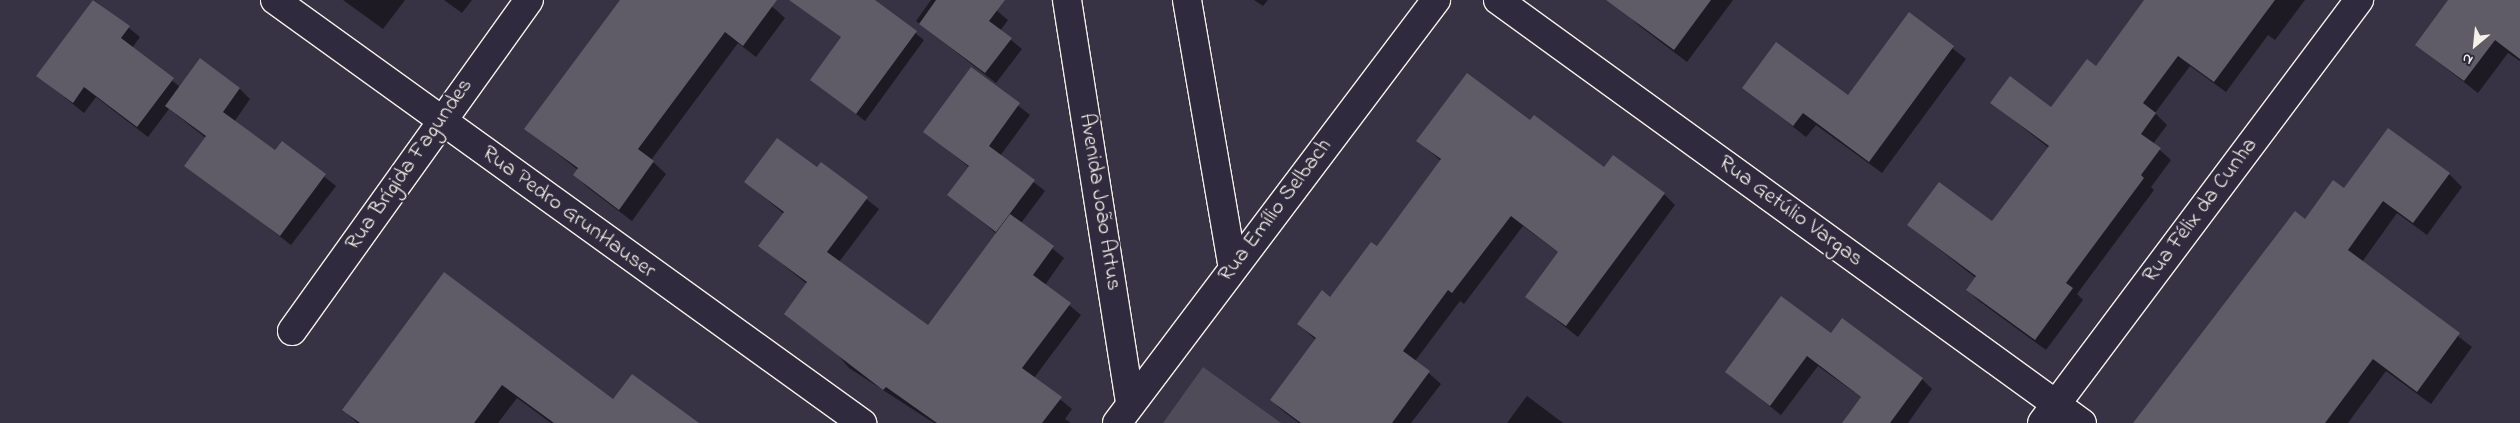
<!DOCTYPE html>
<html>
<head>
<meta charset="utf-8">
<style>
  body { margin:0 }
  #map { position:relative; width:2520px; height:423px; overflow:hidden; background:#373244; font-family:"Indie Flower",sans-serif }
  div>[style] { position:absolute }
  .green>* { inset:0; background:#504b59 }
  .shadow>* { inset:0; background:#0007 }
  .building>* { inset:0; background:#5f5c67 }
  .roads { filter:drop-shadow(1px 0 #f4f1e8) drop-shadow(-1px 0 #f4f1e8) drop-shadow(0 1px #f4f1e8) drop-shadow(0 -1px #f4f1e8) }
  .minor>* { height:28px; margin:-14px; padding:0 14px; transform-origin:14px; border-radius:14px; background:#2f2a3d }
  span { translate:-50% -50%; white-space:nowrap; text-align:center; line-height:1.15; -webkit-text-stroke:4px #2f2a3d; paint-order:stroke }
  .street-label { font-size:22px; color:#f4f1e8 }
  .north { position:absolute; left:2450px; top:20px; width:50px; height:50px; -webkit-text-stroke:4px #2f2a3d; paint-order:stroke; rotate:208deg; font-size:14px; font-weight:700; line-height:20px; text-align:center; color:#f4f1e8 }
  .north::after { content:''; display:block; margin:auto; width:18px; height:22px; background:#f4f1e8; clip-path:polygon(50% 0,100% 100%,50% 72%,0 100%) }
</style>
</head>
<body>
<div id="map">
  <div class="green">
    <i style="clip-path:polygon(1203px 367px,1281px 423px,1163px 423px)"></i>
  </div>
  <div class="shadow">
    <i style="clip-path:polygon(94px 0,140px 37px,132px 48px,180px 87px,201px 59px,240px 89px,250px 99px,234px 122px,275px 152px,282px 143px,336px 186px,291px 245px,186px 165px,206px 138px,169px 109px,148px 137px,96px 97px,84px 113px,38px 76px)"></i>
    <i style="clip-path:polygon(343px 0,405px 0,383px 29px)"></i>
    <i style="clip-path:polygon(444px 0,472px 0,462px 13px)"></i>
    <i style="clip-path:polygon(621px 0,765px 0,785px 18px,756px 57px,738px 43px,651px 160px,666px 174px,632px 221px,587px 187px,575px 175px,578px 170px,526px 129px)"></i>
    <i style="clip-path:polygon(861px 0,873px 0,924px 40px,865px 121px,812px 79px,842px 38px,837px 33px)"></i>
    <i style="clip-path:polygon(931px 0,984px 0,1008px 20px,1000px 31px,1022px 49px,996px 83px,916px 21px)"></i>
    <i style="clip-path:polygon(1254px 0,1268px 0,1263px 6px)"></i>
    <i style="clip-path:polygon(1614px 0,1733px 0,1687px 62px,1637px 24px)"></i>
    <i style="clip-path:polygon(2145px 0,2305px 0,2275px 40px,2268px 35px,2226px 92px,2190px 66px,2155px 113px,2167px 125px,2153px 144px,2171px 160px,2151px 187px,2154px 190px,2077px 294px,2083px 300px,2046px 350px,1979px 301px,1967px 290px,1976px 278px,1908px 225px,1993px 223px,2049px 148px,1992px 103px,2051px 109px,2096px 67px)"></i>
    <i style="clip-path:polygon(2450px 0,2520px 0,2520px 61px,2508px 53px,2478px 93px,2416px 45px)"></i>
    <i style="clip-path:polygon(1909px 14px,1966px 59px,1882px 173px,1816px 125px,1806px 137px,1744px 88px,1848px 97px)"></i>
    <i style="clip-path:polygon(971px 69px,1030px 115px,1000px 156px,1045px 191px,1021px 223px,1064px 258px,1045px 285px,1081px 315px,1034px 378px,1072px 409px,1065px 419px,1071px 423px,934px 423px,849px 368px,838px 355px,786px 314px,807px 284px,760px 246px,784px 214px,746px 182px,817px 169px,821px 164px,879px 209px,839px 262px,929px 326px,997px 234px,949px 195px,969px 167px,925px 132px)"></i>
    <i style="clip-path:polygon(1530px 122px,1604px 168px,1664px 194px,1675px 205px,1578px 337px,1527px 297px,1559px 253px,1523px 226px,1464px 304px,1460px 301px,1415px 361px,1441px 384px,1411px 423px,1299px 423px,1283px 411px,1271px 400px,1316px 340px,1298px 324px,1330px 298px,1377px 248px,1441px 161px,1418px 141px)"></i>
    <i style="clip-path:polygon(2449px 174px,2462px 187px,2427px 235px,2397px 213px,2362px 262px,2472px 347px,2431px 404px,2386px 371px,2348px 423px,2153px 423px,2306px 221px,2344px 190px)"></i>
    <i style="clip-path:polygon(444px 274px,613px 401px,697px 423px,551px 423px,517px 398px,498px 423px,357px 423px,344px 410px)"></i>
    <i style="clip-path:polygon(1831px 335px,1922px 379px,1932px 389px,1908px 423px,1845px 423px,1862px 398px,1818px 366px,1781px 415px,1726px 372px)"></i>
    <i style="clip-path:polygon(1527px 396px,1563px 423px,1507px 423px)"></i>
  </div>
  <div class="building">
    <i style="clip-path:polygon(93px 0,130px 26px,121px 38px,174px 78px,137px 127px,84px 87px,73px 103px,36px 76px)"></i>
    <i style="clip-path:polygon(620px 0,777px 0,743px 46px,725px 32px,638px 149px,654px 161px,619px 210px,573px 175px,578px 168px,524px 129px)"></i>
    <i style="clip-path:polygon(789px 0,875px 0,917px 31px,856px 114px,810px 80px,841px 37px)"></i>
    <i style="clip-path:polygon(936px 0,1005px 0,989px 21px,1012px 38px,985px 73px,919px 24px)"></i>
    <i style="clip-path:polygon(1606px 0,1711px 0,1674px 50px)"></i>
    <i style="clip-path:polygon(2144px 0,2275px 0,2214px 82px,2178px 56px,2143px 103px,2156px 113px,2141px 134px,2161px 148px,2141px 175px,2144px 178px,2066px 283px,2073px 288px,2035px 340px,1966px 290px,1976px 276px,1907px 225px,1939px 182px,1992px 221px,2049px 146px,1990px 103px,2010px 76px,2051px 107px,2087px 59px,2096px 66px)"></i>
    <i style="clip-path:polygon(2448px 0,2520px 0,2520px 59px,2495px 40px,2464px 81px,2415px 45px)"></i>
    <i style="clip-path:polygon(1909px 12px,1954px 46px,1869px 162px,1803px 113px,1793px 126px,1742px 88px,1776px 42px,1848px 95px)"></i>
    <i style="clip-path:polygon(200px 58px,240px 88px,223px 112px,275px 150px,282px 141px,326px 174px,280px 236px,184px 166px,206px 136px,165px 106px)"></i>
    <i style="clip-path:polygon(971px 67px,1020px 103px,989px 146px,1035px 180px,996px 232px,947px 195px,969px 166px,923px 132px)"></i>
    <i style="clip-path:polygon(1467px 73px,1530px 120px,1534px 115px,1604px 167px,1613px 155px,1665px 193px,1566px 326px,1525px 297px,1558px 252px,1511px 216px,1452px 293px,1448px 290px,1403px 351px,1430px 371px,1392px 423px,1301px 423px,1270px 400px,1316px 338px,1297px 324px,1322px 290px,1330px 297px,1371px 242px,1377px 246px,1441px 159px,1416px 141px)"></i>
    <i style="clip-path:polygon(2388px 128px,2450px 173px,2413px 223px,2383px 201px,2348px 250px,2460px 333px,2417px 392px,2373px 359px,2325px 423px,2133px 423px,2295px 211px,2305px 219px,2333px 180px,2344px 188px)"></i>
    <i style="clip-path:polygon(777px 138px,817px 167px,821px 162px,868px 197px,827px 252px,928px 325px,1010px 214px,1054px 246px,1033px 275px,1071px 303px,1022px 368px,1062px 397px,1042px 423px,937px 423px,886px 387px,883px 390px,784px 314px,807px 282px,758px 246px,784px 212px,744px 182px)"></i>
    <i style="clip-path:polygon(444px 272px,613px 399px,632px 374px,699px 423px,554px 423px,502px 385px,474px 423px,360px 423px,342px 410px)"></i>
    <i style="clip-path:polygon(1781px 296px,1831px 333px,1842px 318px,1923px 378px,1890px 423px,1842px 423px,1861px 397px,1807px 356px,1770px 406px,1725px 372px)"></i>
  </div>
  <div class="roads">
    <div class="minor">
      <i style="left:275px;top:0;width:724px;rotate:35.78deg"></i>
      <i style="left:1067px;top:0;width:409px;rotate:81.1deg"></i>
      <i style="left:1187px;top:0;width:272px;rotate:80.3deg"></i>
      <i style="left:1498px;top:0;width:721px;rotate:35.92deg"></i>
      <i style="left:292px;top:331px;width:407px;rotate:-54.4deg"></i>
      <i style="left:1117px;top:423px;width:530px;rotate:-52.98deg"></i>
      <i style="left:2042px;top:423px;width:529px;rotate:-53.15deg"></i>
    </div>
  </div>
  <div class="street-label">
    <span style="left:410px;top:165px;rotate:-55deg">Rua Brígida Fagundes</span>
    <span style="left:1099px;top:202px;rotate:81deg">Avenida João Artus</span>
    <span style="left:1276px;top:211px;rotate:-53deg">Rua Emílio Selbach</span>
    <span style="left:2201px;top:211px;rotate:-53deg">Rua Félix da Cunha</span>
    <span style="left:1790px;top:212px;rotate:36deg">Rua Getúlio Vargas</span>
    <span style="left:568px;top:213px;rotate:36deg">Rua Pedro GrunHauser</span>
  </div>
  <div class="north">N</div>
</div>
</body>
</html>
